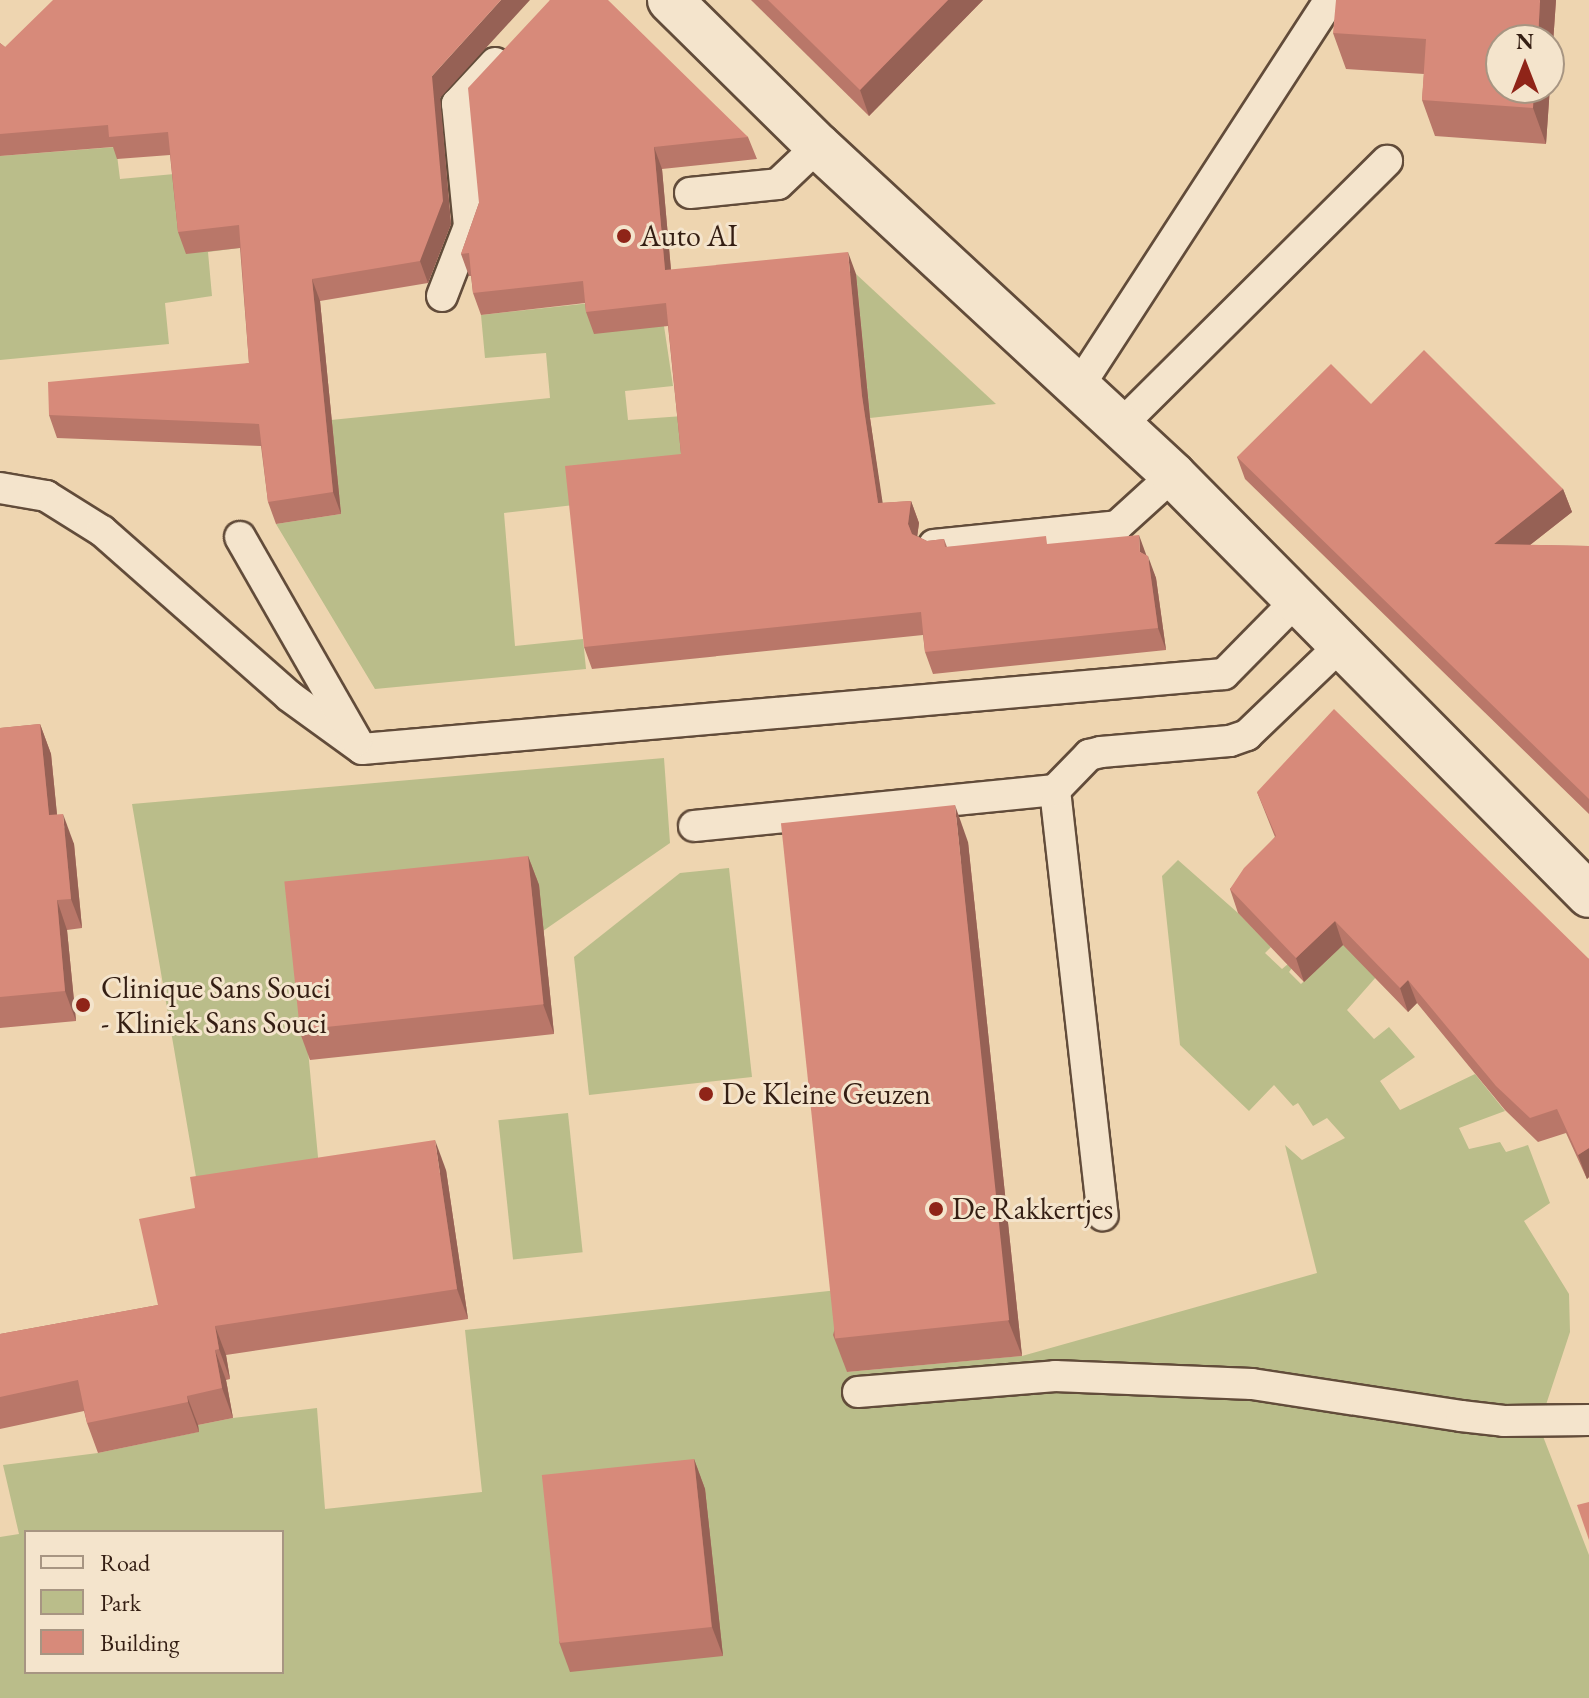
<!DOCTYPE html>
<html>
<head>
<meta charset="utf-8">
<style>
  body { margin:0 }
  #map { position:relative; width:1589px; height:1698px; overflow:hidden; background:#eed5b0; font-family:"EB Garamond",serif }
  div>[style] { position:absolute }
  .green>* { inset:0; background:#babd8a; transform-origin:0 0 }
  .roads { filter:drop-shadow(2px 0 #624c3a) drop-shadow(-2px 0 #624c3a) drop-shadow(0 2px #624c3a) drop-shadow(0 -2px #624c3a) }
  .lane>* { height:30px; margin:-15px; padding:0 15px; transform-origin:15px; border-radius:15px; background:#f4e4cc }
  .street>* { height:44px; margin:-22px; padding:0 22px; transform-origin:22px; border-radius:22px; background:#f4e4cc }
  .wall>* { inset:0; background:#b97769 }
  .shaded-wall>* { inset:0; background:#966155 }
  .building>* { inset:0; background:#d78a7a; transform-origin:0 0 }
  .dots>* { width:22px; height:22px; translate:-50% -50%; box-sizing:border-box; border:4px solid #f4e4cc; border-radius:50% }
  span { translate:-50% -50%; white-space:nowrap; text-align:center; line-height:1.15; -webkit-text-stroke:6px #f4e4cc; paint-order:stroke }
  .poi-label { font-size:30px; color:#341e13 }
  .left { translate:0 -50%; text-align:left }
  .legend { position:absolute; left:24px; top:1530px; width:260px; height:144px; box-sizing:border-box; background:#f4e4cc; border:2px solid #a79582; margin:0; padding:10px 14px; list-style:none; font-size:24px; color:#341e13 }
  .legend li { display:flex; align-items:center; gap:16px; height:40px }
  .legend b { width:40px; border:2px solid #a79582 }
  .north { position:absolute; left:1485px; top:24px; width:80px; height:80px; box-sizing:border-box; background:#f4e4cc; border:2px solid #a79582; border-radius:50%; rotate:0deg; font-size:22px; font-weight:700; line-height:32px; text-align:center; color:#341e13 }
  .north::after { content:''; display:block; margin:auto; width:28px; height:36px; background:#8f2418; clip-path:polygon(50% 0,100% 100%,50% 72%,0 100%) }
</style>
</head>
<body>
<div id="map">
  <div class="green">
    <i style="clip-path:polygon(116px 147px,120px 179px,196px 172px,247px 247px,208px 252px,212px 296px,165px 303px,169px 344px,0 360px,0 156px)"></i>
    <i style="clip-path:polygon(856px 274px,996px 404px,870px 418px)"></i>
    <i style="clip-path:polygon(591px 303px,664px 326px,673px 386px,625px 391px,628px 420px,683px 416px,692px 476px,574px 505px,504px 513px,515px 646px,583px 639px,586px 669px,375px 689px,276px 524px,341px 514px,331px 420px,550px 398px,546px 353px,485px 358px,481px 315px)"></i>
    <i style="clip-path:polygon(664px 758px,670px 843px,543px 931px,538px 885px,295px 911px,321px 1189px,201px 1206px,132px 804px)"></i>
    <i style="clip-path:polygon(evenodd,1178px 860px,1238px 913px,1271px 947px,1265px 953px,1282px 969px,1288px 964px,1292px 968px,1289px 972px,1301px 984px,1352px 936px,1384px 968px,1347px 1010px,1374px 1039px,1389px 1027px,1415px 1057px,1380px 1081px,1400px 1110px,1475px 1074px,1505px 1111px,1459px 1128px,1469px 1149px,1500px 1142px,1506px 1152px,1528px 1145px,1550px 1203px,1524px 1221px,1569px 1294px,1570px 1332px,1539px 1426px,1589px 1555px,1589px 1698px,0 1698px,0 1537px,19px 1534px,3px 1465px,98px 1453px,198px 1432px,198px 1425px,233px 1418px,317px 1408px,325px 1509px,482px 1492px,465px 1330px,838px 1290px,847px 1372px,1022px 1356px,1317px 1273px,1285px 1145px,1302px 1160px,1345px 1138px,1327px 1118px,1313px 1126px,1298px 1103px,1293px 1106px,1274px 1085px,1249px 1111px,1180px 1045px,1162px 876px,1178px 860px,26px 1532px,282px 1532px,282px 1672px,26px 1672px,26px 1532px)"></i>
    <i style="clip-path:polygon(729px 868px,752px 1077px,589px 1095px,574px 957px,680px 873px)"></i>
    <i style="left:568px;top:1113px;width:140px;height:70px;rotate:84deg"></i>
  </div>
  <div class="roads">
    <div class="lane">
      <i style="left:690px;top:193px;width:88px;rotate:-5.8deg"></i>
      <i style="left:778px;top:184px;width:55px;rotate:-43.5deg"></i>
      <i style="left:442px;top:296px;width:75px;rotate:-68.9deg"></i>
      <i style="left:469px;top:226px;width:123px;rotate:-95.6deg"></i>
      <i style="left:457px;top:104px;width:56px;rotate:-47.2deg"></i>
      <i style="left:1079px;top:386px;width:460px;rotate:-57deg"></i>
      <i style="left:1121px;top:425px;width:375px;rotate:-44.8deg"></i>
      <i style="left:0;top:488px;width:47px;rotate:9.9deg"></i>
      <i style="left:46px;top:496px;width:66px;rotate:32deg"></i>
      <i style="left:102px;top:531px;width:249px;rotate:41.4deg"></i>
      <i style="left:289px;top:696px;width:90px;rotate:36deg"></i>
      <i style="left:362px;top:749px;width:865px;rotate:-4.97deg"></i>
      <i style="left:1224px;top:674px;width:105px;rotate:-45.4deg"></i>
      <i style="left:240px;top:537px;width:235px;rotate:60.2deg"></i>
      <i style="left:934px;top:545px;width:184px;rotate:-5.9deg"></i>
      <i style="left:1117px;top:526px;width:76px;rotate:-42.3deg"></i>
      <i style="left:1055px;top:790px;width:428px;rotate:83.6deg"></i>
      <i style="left:694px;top:826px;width:363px;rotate:-5.7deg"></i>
      <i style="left:1055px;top:790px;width:49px;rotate:-45.8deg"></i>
      <i style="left:1089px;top:755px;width:12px;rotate:-14deg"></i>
      <i style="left:1101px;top:752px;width:129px;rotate:-4.9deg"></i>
      <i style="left:1230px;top:741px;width:18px;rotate:-19deg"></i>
      <i style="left:1247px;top:735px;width:132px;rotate:-43.8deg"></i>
      <i style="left:858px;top:1392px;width:198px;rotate:-4.6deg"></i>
      <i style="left:1055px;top:1376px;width:197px;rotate:2.3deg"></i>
      <i style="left:1252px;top:1384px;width:211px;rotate:8.7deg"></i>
      <i style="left:1461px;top:1416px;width:43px;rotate:6.6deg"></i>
      <i style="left:1504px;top:1421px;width:85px;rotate:-0.7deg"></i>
    </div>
    <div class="street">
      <i style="left:670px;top:0;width:208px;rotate:44.6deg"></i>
      <i style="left:818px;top:146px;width:484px;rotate:42.8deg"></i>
      <i style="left:1173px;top:475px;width:591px;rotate:45.27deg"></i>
    </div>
  </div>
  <div class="wall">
    <i style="clip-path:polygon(550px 0,748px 137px,757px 159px,662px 169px,671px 270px,856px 274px,870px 418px,882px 503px,911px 501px,919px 523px,917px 536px,927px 541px,944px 539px,947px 547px,1049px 544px,1146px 555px,1156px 578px,1166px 650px,933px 674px,925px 652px,923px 635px,592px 669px,584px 647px,681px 454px,668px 326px,594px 334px,586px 312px,585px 303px,481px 315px,473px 293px,471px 276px,469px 276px,461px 254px)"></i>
    <i style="clip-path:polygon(751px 0,983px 0,869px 116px)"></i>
    <i style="clip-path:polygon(1556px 0,1546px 144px,1435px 136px,1422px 100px,1424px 74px,1346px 69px,1333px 33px)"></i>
    <i style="clip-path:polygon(0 43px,5px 47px,440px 98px,451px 224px,428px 283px,320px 301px,341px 514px,276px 524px,268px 502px,261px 446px,57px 438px,49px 415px,249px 363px,240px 248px,186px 254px,178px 232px,170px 155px,117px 159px,113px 147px,0 156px)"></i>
    <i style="clip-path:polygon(1371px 404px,1563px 489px,1572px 512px,1530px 545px,1589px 546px,1589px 814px,1245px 479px,1237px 457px)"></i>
    <i style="clip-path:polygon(40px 724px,51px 754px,57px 815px,74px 844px,82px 928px,67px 930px,76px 1021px,0 1028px,0 728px)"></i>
    <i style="clip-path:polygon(1257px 792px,1589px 959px,1589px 1177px,1587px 1179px,1566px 1133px,1538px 1142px,1505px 1110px,1417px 1003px,1408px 1012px,1343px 945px,1304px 982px,1238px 913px,1230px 889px,1275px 837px)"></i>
    <i style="clip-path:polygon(968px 842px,1022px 1356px,847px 1372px,833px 1335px)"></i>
    <i style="clip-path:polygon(528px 856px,539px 885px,554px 1034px,310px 1060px,299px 1030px)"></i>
    <i style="clip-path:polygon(446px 1170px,468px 1319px,226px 1355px,230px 1379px,226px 1380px,233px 1418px,198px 1425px,199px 1432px,98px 1453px,87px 1423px,84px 1411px,0 1429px,0 1334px,158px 1305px)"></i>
    <i style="clip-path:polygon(694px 1459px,705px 1489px,723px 1656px,570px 1672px,559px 1642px)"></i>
  </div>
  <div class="shaded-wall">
    <i style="clip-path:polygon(501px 0,530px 0,440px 98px,451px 224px,428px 283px,420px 261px,432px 76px)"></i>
    <i style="clip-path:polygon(948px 0,983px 0,869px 116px,860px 90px)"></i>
    <i style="clip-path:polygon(1540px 0,1556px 0,1546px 144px,1533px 108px,1534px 88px,1549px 88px,1549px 40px,1538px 40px)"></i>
    <i style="clip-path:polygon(654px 147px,662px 169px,673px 293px,665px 270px)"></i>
    <i style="clip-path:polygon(848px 252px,856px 274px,870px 418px,886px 525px,878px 503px,862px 396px)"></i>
    <i style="clip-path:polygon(312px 279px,320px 301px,341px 514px,333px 492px)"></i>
    <i style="clip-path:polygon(1563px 489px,1572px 512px,1502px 567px,1494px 544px)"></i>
    <i style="clip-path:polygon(911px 501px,919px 523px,916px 546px,908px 524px)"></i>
    <i style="clip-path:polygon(1139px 535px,1147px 557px,1140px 552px)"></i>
    <i style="clip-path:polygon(1148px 556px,1156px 578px,1166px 650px,1158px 628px)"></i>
    <i style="clip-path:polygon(40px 724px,51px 754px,60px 845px,49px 815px)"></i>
    <i style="clip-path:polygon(955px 805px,968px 842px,1022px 1356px,1008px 1320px)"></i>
    <i style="clip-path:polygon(63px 814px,74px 844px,82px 928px,71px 899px)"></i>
    <i style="clip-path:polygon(528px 856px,539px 885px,554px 1034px,543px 1004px)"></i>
    <i style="clip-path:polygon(57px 900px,67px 930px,76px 1021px,65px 991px)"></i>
    <i style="clip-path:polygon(1335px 921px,1343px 945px,1304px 982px,1296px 958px)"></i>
    <i style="clip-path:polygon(1408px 980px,1417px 1003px,1408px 1012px,1400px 988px)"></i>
    <i style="clip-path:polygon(435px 1140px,446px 1170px,468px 1319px,457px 1289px)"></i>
    <i style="clip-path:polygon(1589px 1148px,1589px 1177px,1587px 1179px,1578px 1155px)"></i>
    <i style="clip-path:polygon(215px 1326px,226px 1355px,230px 1379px,219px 1349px)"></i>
    <i style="clip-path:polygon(215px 1350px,226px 1380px,233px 1418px,222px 1388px)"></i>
    <i style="clip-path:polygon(187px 1396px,198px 1425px,199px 1432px,188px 1402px)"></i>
    <i style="clip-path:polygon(694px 1459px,705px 1489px,723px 1656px,712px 1627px)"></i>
  </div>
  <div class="building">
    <i style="clip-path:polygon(53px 0,501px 0,432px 76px,443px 201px,420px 261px,312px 279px,333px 492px,268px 502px,259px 424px,49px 415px,48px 382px,249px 363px,239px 225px,178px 232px,168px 132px,109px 137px,108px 125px,0 134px,0 43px,5px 47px)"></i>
    <i style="clip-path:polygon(550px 0,608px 0,748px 137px,654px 147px,665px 270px,848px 252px,862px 396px,878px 503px,911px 501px,908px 524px,912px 534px,927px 541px,944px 539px,945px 547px,1046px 536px,1047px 544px,1139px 535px,1140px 552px,1148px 556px,1158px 628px,925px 652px,921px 612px,584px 647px,565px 466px,681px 454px,666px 303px,586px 312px,583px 281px,473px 293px,469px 253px,461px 254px,479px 203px,468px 88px)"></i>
    <i style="clip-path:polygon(768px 0,948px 0,860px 90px)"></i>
    <i style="clip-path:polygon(1336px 0,1540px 0,1538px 40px,1501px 40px,1501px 88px,1534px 88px,1533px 108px,1422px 100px,1426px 39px,1333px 33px)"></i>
    <i style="clip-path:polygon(1424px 350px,1563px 489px,1494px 544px,1589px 546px,1589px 799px,1237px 457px,1331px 364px,1371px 404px)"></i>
    <i style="clip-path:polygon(1334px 709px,1589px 959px,1589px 1148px,1578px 1155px,1557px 1109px,1530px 1118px,1496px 1086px,1408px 980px,1400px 988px,1335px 921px,1296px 958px,1230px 889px,1244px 868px,1276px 836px,1257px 792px)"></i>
    <i style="clip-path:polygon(40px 724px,49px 815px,63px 814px,71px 899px,57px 900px,65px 991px,0 997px,0 728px)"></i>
    <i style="left:955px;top:805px;width:518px;height:175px;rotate:84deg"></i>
    <i style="left:528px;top:856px;width:149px;height:245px;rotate:84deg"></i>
    <i style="clip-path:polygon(435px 1140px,457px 1289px,215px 1326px,219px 1349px,215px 1350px,222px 1388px,187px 1396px,188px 1402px,87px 1423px,78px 1380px,0 1397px,0 1334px,158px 1305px,139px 1219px,195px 1208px,190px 1177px)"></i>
    <i style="left:694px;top:1459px;width:169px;height:153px;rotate:84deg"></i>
    <i style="clip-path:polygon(1589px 1502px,1589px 1540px,1577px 1505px)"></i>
  </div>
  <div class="dots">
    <i style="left:624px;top:236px;background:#8f2418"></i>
    <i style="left:83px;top:1005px;background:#8f2418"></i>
    <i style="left:706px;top:1094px;background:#8f2418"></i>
    <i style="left:936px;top:1209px;background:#8f2418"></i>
  </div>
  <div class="poi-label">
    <span class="left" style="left:640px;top:236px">Auto AI</span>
    <span class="left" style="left:101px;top:1005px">Clinique Sans Souci<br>- Kliniek Sans Souci</span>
    <span class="left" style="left:722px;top:1094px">De Kleine Geuzen</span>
    <span class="left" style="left:952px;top:1209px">De Rakkertjes</span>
  </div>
  <ul class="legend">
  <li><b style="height:10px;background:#f4e4cc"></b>Road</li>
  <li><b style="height:22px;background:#babd8a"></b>Park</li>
  <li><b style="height:22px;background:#d78a7a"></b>Building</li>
  </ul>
  <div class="north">N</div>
</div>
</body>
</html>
